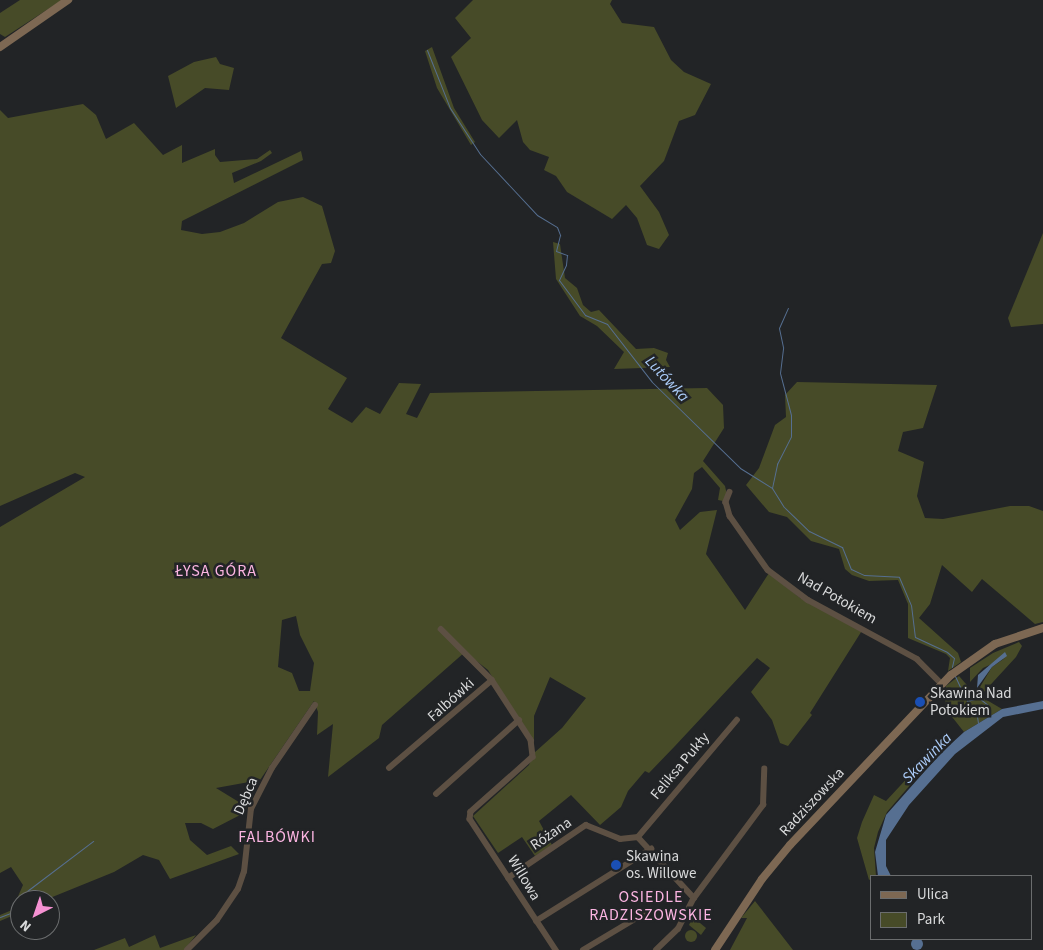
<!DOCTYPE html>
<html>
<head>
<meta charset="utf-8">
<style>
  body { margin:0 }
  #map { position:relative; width:1043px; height:950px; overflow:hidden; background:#222426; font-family:"Source Sans 3",sans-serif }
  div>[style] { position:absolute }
  .green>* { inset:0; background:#474b28 }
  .round { border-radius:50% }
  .water>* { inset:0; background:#566f91 }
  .stream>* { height:1px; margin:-0.5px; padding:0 0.5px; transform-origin:0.5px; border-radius:0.5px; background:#566f91 }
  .street>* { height:5.5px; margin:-2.75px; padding:0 2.75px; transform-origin:2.75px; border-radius:2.75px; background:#5d5043 }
  .secondary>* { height:8px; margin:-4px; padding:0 4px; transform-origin:4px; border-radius:4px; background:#7d6853 }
  .dots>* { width:14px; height:14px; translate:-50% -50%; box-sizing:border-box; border:2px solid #222426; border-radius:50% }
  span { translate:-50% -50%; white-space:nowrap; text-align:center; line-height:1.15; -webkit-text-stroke:5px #222426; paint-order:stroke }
  .street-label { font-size:15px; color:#d9dadb }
  .poi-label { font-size:15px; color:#d9dadb }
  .left { translate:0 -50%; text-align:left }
  .water-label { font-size:16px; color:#abccf9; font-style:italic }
  .neighbourhood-label { font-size:16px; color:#fcb5e2; letter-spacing:1px }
  .legend { position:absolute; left:870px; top:875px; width:162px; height:65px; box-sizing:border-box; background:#222426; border:1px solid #6b6d6e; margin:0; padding:6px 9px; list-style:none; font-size:15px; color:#d9dadb }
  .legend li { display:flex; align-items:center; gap:10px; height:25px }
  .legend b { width:25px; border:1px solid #6b6d6e }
  .north { position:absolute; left:10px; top:890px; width:50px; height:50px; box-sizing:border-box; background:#222426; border:1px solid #6b6d6e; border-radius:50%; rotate:221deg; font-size:14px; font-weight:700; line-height:20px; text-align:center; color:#d9dadb }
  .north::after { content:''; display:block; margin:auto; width:18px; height:22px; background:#f591d2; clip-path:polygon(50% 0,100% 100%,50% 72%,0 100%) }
</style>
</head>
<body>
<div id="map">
  <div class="green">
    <i style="clip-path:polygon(20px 0,62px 0,5px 37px,0 34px,0 13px)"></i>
    <i style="clip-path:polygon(473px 0,612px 0,610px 4px,622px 23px,654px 27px,671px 60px,684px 72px,711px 84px,695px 115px,679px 121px,664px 161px,640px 186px,659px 212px,669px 235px,659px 249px,647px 245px,637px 218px,626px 205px,612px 219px,567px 192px,556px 176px,544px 170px,549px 157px,530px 150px,523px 142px,517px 120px,499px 138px,482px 120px,451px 57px,471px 38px,455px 18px)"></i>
    <i style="clip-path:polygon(432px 47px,454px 108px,475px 142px,471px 145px,437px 88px,425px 51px)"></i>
    <i style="clip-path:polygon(216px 57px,220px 64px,234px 68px,229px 90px,205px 88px,176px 108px,168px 76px,194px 62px)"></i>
    <i style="clip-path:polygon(evenodd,83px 104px,96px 115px,106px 139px,134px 123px,163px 155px,182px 145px,182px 163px,215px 149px,215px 155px,220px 162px,257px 159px,270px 150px,272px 153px,261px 161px,232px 173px,234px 183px,301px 151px,303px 160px,182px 221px,181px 230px,202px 234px,220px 232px,244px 223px,278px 202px,303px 197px,322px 206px,335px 251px,331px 263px,322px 264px,281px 338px,347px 378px,328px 409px,352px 423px,366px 407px,380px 414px,399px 383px,421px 384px,406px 414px,417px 418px,430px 393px,707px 388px,723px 405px,724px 428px,703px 461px,725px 486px,727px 495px,723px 501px,718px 500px,720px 488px,702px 467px,694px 473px,692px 489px,675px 520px,680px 530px,700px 512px,717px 510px,706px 554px,745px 610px,769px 573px,800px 598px,863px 629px,810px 713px,812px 715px,788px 746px,780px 743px,772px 720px,751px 692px,770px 668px,757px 658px,675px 746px,649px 773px,645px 771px,628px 791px,621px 807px,600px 825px,571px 795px,539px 821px,552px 845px,535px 856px,522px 837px,498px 853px,473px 816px,529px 765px,534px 753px,562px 728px,586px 698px,550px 677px,534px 716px,534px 745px,488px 670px,465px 652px,382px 725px,379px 738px,328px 777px,333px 724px,317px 735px,318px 712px,314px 701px,260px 780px,216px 788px,247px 807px,244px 813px,213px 829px,201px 823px,185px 823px,190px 840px,207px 855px,231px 846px,239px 854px,170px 879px,159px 860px,143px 855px,114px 872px,45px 900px,20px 900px,19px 913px,0 921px,0 915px,12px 910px,23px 885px,11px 867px,0 873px,0 527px,85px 477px,75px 473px,0 506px,0 110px,8px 118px,83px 104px,296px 616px,300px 635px,314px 663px,310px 691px,299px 691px,292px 673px,278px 667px,282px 620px,296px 616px)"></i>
    <i style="clip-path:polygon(1043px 233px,1043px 324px,1011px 327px,1008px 318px)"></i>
    <i style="clip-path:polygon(553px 242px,560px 244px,565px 278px,577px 288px,583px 305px,591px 312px,599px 310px,636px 349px,654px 348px,668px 353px,666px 360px,670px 367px,614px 369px,624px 352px,597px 326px,580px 316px,556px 279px)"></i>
    <i style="clip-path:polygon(797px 382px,937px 385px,923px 428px,903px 432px,898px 451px,924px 462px,917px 496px,925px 518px,943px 519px,1010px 506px,1029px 506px,1043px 511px,1043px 622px,1035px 624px,982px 579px,972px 592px,942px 565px,930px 604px,919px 618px,958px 653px,961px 662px,948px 671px,950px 658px,946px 654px,908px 638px,908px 604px,898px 580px,869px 581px,852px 575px,845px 569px,839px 549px,811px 541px,787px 517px,769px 512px,746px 485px,759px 468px,775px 425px,786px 417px,785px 395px)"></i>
    <i style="clip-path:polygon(1019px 642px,1022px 646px,1016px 657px,982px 694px,980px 687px,992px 667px,1005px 658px,983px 668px,970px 682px,970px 668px,993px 653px)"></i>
    <i style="clip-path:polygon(959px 676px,973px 692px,1002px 709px,964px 732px,945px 708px,946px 686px)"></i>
    <i style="clip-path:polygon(912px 773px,917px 777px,887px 812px,878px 832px,874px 848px,876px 876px,869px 880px,857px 838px,862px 822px,874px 795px,886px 801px)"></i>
    <i style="clip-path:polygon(755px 901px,793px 950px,730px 950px,747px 918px,741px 918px)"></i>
    <i style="clip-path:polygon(693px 917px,706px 928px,701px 935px,689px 925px)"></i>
    <i class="round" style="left:685px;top:930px;width:12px;height:12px"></i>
    <i style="clip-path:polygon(155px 935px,160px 948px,196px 935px,184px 950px,94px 950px,125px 938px,129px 947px)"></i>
  </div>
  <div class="water">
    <i style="clip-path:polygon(1005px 652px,1007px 656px,992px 667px,977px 688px,978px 675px)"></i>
    <i style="clip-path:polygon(1043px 701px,1043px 709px,1003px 717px,955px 754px,909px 805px,886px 840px,886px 866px,891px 876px,878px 876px,875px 852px,886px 815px,940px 754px,964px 732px,1002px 709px)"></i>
    <i class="round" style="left:911px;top:938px;width:12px;height:12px"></i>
  </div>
  <div class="stream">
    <i style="left:427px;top:50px;width:62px;rotate:68.4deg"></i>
    <i style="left:450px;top:108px;width:55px;rotate:56.9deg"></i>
    <i style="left:480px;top:154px;width:83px;rotate:46.9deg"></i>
    <i style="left:537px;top:215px;width:23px;rotate:31deg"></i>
    <i style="left:557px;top:227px;width:9px;rotate:69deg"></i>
    <i style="left:560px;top:235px;width:16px;rotate:104deg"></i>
    <i style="left:556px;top:251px;width:12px;rotate:20deg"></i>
    <i style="left:567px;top:255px;width:10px;rotate:96deg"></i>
    <i style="left:566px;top:265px;width:17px;rotate:115deg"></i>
    <i style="left:559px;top:280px;width:44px;rotate:53.4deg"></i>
    <i style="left:585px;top:315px;width:24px;rotate:22deg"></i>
    <i style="left:607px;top:324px;width:73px;rotate:52.2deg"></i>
    <i style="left:652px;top:382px;width:123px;rotate:44.3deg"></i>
    <i style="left:740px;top:468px;width:38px;rotate:32deg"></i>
    <i style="left:772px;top:488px;width:22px;rotate:58deg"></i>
    <i style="left:784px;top:507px;width:35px;rotate:44deg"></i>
    <i style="left:809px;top:531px;width:37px;rotate:26deg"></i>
    <i style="left:842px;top:547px;width:24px;rotate:68deg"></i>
    <i style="left:851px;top:569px;width:14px;rotate:25deg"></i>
    <i style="left:864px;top:575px;width:35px;rotate:3deg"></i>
    <i style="left:899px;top:577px;width:30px;rotate:67deg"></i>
    <i style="left:911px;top:605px;width:32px;rotate:83deg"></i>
    <i style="left:915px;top:637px;width:35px;rotate:25deg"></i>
    <i style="left:947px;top:652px;width:9px;rotate:41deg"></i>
    <i style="left:954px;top:658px;width:9px;rotate:103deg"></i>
    <i style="left:772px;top:488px;width:25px;rotate:-78deg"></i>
    <i style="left:777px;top:464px;width:31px;rotate:-63deg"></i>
    <i style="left:791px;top:436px;width:21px;rotate:-90deg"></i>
    <i style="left:791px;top:415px;width:43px;rotate:-104.7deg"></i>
    <i style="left:780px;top:373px;width:26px;rotate:-83deg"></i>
    <i style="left:783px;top:347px;width:19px;rotate:-102deg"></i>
    <i style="left:779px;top:328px;width:22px;rotate:-66deg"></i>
    <i style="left:955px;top:676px;width:14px;rotate:65deg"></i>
    <i style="left:961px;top:689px;width:8px;rotate:7deg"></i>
    <i style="left:969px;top:690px;width:11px;rotate:100deg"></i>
    <i style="left:967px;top:701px;width:12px;rotate:-14deg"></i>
    <i style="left:979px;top:698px;width:11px;rotate:38deg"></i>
    <i style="left:988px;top:705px;width:16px;rotate:135deg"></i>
    <i style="left:977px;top:716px;width:7px;rotate:82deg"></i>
    <i style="left:22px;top:900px;width:10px;rotate:-61deg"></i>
    <i style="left:27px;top:891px;width:83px;rotate:-37.1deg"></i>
    <i style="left:0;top:917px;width:17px;rotate:-21deg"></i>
    <i style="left:16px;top:911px;width:8px;rotate:-60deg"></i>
  </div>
  <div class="street">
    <i style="left:730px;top:492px;width:11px;rotate:112deg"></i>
    <i style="left:726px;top:502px;width:15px;rotate:74deg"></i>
    <i style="left:730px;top:516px;width:66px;rotate:54.9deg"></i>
    <i style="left:768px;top:570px;width:50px;rotate:36.9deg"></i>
    <i style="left:808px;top:600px;width:124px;rotate:28.4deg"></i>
    <i style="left:917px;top:659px;width:35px;rotate:45deg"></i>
    <i style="left:441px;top:629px;width:72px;rotate:45deg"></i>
    <i style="left:389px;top:768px;width:135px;rotate:-40.5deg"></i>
    <i style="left:492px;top:680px;width:72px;rotate:57deg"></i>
    <i style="left:531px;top:740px;width:17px;rotate:83deg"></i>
    <i style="left:533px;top:757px;width:83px;rotate:138.4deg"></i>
    <i style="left:471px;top:812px;width:7px;rotate:98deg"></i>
    <i style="left:470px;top:819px;width:157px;rotate:56.7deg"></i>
    <i style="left:436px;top:794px;width:111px;rotate:-41.7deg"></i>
    <i style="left:638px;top:837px;width:153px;rotate:-49.8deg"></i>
    <i style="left:638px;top:837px;width:83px;rotate:47.4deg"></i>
    <i style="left:508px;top:878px;width:94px;rotate:-34.2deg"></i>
    <i style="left:586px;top:825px;width:37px;rotate:22deg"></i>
    <i style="left:620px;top:839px;width:18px;rotate:-6deg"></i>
    <i style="left:536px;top:921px;width:136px;rotate:-32.1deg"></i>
    <i style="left:187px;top:950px;width:42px;rotate:-45deg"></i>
    <i style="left:217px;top:920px;width:37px;rotate:-56deg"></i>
    <i style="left:238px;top:889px;width:18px;rotate:-71deg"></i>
    <i style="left:244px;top:872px;width:63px;rotate:-83.7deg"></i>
    <i style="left:251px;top:809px;width:46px;rotate:-62.9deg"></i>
    <i style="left:272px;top:768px;width:76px;rotate:-55.7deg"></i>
    <i style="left:583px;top:950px;width:78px;rotate:-30.8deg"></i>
    <i style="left:656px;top:950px;width:30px;rotate:-44deg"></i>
    <i style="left:678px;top:929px;width:35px;rotate:-63deg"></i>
    <i style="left:694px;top:898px;width:116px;rotate:-53.4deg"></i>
    <i style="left:763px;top:805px;width:36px;rotate:-88deg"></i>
  </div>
  <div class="secondary">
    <i style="left:0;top:47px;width:83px;rotate:-34.7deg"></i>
    <i style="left:715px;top:950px;width:85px;rotate:-56.5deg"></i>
    <i style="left:762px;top:879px;width:44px;rotate:-50.5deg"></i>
    <i style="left:790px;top:845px;width:234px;rotate:-46.6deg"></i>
    <i style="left:951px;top:675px;width:54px;rotate:-35.2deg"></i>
    <i style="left:995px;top:644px;width:51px;rotate:-18.4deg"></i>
  </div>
  <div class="dots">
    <i style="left:920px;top:702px;background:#1a4fb4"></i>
    <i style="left:616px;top:865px;background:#1a4fb4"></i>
  </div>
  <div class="street-label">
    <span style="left:837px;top:598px;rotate:30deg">Nad Potokiem</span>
    <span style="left:451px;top:700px;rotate:-42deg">Falbówki</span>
    <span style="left:680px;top:766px;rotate:-50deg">Feliksa Pukły</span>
    <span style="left:246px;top:796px;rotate:-67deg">Dębca</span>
    <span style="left:812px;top:802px;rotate:-47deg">Radziszowska</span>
    <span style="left:551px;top:834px;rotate:-34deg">Różana</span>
    <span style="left:524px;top:878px;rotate:59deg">Willowa</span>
  </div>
  <div class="poi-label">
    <span class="left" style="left:930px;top:702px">Skawina Nad<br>Potokiem</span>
    <span class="left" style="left:626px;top:865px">Skawina<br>os. Willowe</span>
  </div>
  <div class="water-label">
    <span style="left:667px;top:379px;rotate:47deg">Lutówka</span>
    <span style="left:927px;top:758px;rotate:-46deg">Skawinka</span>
  </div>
  <div class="neighbourhood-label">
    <span style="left:216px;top:571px">ŁYSA GÓRA</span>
    <span style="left:277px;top:837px">FALBÓWKI</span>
    <span style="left:651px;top:906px">OSIEDLE<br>RADZISZOWSKIE</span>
  </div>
  <ul class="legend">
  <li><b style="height:6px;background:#7d6853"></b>Ulica</li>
  <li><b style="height:14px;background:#474b28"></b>Park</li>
  </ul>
  <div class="north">N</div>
</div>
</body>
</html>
